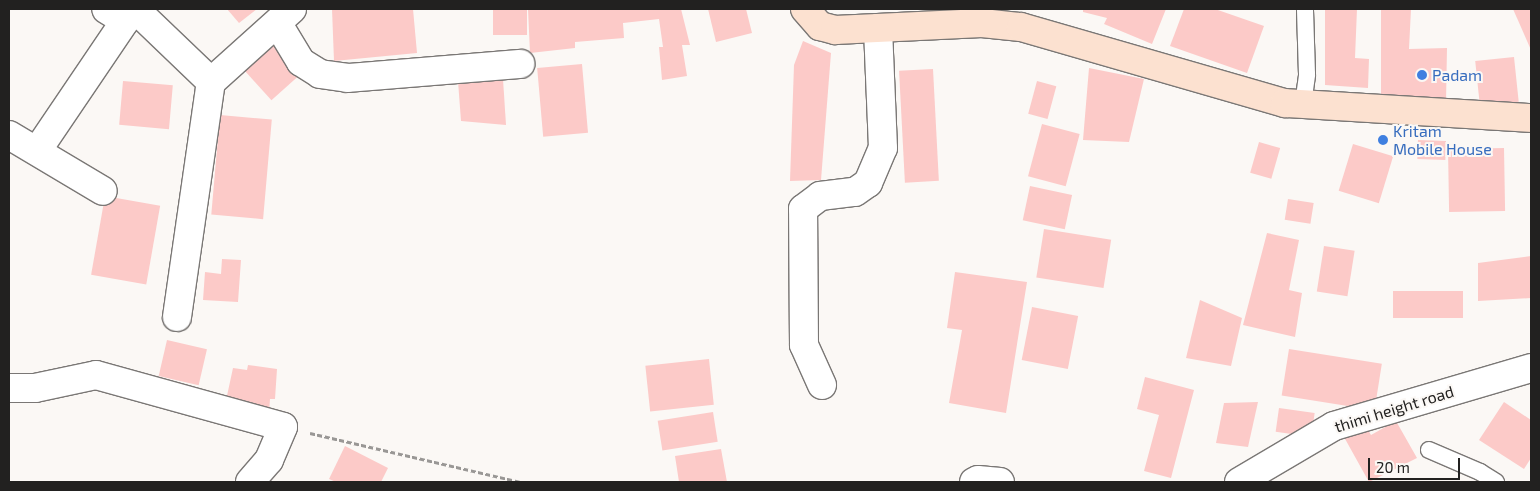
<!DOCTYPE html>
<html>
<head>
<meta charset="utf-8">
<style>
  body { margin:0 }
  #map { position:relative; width:1540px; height:491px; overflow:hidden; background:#fbf8f5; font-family:"Exo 2",sans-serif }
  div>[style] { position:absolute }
  .building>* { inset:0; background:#fccac8; transform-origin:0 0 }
  .path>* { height:3px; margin-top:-1.5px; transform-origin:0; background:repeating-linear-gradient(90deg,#999795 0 5px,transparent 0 7.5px) }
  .roads { filter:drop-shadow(1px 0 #7a7775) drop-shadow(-1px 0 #7a7775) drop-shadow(0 1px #7a7775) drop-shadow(0 -1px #7a7775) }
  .lane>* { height:16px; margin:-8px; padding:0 8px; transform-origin:8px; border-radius:8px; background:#fff }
  .street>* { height:28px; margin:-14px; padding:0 14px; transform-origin:14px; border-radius:14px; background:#fff }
  .secondary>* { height:28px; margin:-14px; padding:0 14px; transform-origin:14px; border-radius:14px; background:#fce1d0 }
  .dots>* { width:14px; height:14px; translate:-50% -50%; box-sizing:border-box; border:2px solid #fbf8f5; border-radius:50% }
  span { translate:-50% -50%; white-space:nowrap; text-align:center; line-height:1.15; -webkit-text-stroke:4px #fbf8f5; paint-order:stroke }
  .shop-label { font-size:16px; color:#366cbe }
  .left { translate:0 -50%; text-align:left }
  .street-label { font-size:16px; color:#222120 }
  .frame { position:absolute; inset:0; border:10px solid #222120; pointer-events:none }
  .scale { position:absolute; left:1368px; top:458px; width:92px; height:22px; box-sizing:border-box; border:2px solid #222120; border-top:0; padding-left:6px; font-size:15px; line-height:18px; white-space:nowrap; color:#222120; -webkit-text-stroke:4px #fbf8f5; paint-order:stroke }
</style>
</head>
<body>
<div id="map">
  <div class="building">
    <i style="clip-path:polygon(227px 9px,257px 9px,239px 23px)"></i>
    <i style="clip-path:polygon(332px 9px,413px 9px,417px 53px,334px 61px)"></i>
    <i style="left:493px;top:9px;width:34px;height:26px"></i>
    <i style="clip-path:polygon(528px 9px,681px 9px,690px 45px,682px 45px,687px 76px,662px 80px,659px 47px,663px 47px,659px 19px,623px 23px,624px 38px,575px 42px,575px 48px,530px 53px)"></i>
    <i style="clip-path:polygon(708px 9px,746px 9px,752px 33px,716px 42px)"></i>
    <i style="clip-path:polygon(1083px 9px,1166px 9px,1152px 44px,1104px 24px,1107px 18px,1083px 12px)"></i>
    <i style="clip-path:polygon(1184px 9px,1215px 9px,1264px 26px,1247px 73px,1170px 46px)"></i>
    <i style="clip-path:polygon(1325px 9px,1357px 9px,1355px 58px,1369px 59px,1368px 88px,1325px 85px)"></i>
    <i style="clip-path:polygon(1381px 9px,1411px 9px,1409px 49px,1447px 48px,1446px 103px,1381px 101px)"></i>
    <i style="clip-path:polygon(1513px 9px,1531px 9px,1531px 50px)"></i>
    <i style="left:270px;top:33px;width:51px;height:44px;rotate:48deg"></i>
    <i style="clip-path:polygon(803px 41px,831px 53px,821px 180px,790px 181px,794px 65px)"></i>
    <i style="left:1514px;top:57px;width:45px;height:39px;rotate:84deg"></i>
    <i style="left:582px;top:64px;width:69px;height:45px;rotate:85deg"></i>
    <i style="clip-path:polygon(1089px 68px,1144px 79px,1129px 142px,1083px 140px)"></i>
    <i style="left:933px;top:69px;width:112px;height:34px;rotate:87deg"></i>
    <i style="clip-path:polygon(503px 79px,506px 125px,461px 121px,458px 81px)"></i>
    <i style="left:123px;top:81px;width:50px;height:44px;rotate:5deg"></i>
    <i style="left:1037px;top:81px;width:20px;height:34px;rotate:15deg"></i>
    <i style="left:220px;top:115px;width:52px;height:100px;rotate:5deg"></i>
    <i style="left:1042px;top:124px;width:39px;height:54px;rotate:15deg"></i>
    <i style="left:1418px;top:140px;width:28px;height:19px;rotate:2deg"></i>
    <i style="left:1259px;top:142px;width:22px;height:32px;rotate:16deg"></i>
    <i style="left:1353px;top:144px;width:42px;height:49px;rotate:17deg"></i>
    <i style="left:1504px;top:148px;width:63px;height:56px;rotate:89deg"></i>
    <i style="left:1030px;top:186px;width:43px;height:35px;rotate:12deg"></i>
    <i style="left:105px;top:196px;width:56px;height:80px;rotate:10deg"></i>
    <i style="left:1288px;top:199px;width:26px;height:21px;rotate:9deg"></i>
    <i style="left:1044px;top:229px;width:68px;height:49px;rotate:9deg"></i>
    <i style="clip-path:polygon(1267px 233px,1299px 240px,1289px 290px,1302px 293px,1295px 337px,1243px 325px)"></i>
    <i style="left:1324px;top:246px;width:31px;height:46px;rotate:9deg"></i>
    <i style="clip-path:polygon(1531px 256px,1531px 298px,1478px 301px,1478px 263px)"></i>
    <i style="clip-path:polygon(222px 259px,241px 260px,238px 302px,203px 300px,205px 272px,221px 274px)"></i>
    <i style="clip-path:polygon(955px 272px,1027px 282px,1006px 413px,949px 403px,962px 330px,947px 328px)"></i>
    <i style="left:1393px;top:291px;width:70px;height:27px"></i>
    <i style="clip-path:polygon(1200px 300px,1242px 318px,1231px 366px,1186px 358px)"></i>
    <i style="left:1032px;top:307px;width:47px;height:54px;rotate:11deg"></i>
    <i style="left:167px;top:340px;width:41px;height:37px;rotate:13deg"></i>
    <i style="left:1289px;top:349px;width:94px;height:47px;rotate:9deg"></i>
    <i style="left:709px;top:359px;width:46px;height:64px;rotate:84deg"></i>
    <i style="clip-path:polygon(248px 365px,277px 369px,275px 399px,270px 399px,269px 413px,225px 405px,233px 368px,247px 370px)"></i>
    <i style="clip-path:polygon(1145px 377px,1194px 390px,1171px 478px,1144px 471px,1159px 415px,1137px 409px)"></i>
    <i style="clip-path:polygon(1258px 402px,1248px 447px,1216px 443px,1224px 403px)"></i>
    <i style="clip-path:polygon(1504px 402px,1531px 420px,1531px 458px,1524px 469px,1479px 440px)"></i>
    <i style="left:1279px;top:408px;width:36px;height:24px;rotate:8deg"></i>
    <i style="left:713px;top:412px;width:30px;height:56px;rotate:81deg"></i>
    <i style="clip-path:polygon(1396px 421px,1417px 458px,1369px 482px,1344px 437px,1365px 425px,1371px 435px)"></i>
    <i style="clip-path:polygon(345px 446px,388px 468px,381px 482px,336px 482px,329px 479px)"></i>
    <i style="clip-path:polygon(721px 449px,727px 482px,679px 482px,675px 456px)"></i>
  </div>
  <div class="path">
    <i style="left:310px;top:433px;width:216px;rotate:13.1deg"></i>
  </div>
  <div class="roads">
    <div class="lane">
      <i style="left:1303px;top:104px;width:30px;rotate:-82deg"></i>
      <i style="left:1307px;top:74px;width:65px;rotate:-91.8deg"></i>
      <i style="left:1429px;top:450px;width:56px;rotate:23.3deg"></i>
      <i style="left:1480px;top:472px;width:19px;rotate:32deg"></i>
    </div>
    <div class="street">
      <i style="left:135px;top:9px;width:105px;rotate:43.8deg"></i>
      <i style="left:211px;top:82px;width:109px;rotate:-42deg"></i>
      <i style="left:278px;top:24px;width:44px;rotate:58.8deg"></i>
      <i style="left:301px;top:62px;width:22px;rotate:32deg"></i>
      <i style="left:320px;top:74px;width:28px;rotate:8deg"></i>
      <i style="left:348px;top:78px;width:173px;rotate:-4.7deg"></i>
      <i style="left:9px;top:135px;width:109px;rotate:30.8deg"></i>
      <i style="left:37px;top:151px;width:157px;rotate:-55.9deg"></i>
      <i style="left:125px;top:21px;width:22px;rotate:-148deg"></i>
      <i style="left:177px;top:317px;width:237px;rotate:-81.8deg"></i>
      <i style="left:822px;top:385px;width:44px;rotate:-114.2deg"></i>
      <i style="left:804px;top:345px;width:136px;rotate:-90.4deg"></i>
      <i style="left:803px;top:209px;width:21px;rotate:-37deg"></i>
      <i style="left:820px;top:196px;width:35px;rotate:-7deg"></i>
      <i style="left:855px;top:192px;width:16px;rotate:-35deg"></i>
      <i style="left:868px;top:183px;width:38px;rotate:-67deg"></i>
      <i style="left:883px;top:148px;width:120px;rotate:-92.4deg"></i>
      <i style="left:9px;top:388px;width:26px"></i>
      <i style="left:35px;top:388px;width:62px;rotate:-12deg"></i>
      <i style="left:96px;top:375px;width:194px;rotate:15.5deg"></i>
      <i style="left:283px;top:427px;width:36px;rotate:113deg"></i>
      <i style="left:269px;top:460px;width:29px;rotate:131deg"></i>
      <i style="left:974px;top:482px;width:4px;rotate:-27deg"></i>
      <i style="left:978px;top:480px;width:22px;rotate:5deg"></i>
      <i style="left:1239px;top:482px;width:110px;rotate:-30.5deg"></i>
      <i style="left:1334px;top:426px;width:205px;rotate:-16.4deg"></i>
    </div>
    <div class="secondary">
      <i style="left:805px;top:9px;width:23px;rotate:49deg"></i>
      <i style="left:820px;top:26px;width:16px;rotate:15deg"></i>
      <i style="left:835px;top:30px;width:147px;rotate:-2.7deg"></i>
      <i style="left:982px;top:23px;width:39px;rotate:6deg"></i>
      <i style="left:1021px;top:27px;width:275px;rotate:16.1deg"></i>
      <i style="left:1285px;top:103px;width:246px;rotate:3.5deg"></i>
    </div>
  </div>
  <div class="dots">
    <i style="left:1422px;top:75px;background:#3f7fe0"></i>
    <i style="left:1383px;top:140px;background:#3f7fe0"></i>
  </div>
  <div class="shop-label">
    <span class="left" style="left:1432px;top:75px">Padam</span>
    <span class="left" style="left:1393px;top:140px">Kritam<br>Mobile House</span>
  </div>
  <div class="street-label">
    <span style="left:1394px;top:409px;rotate:-17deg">thimi height road</span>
  </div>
  <div class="frame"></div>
  <div class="scale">20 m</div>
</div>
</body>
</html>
